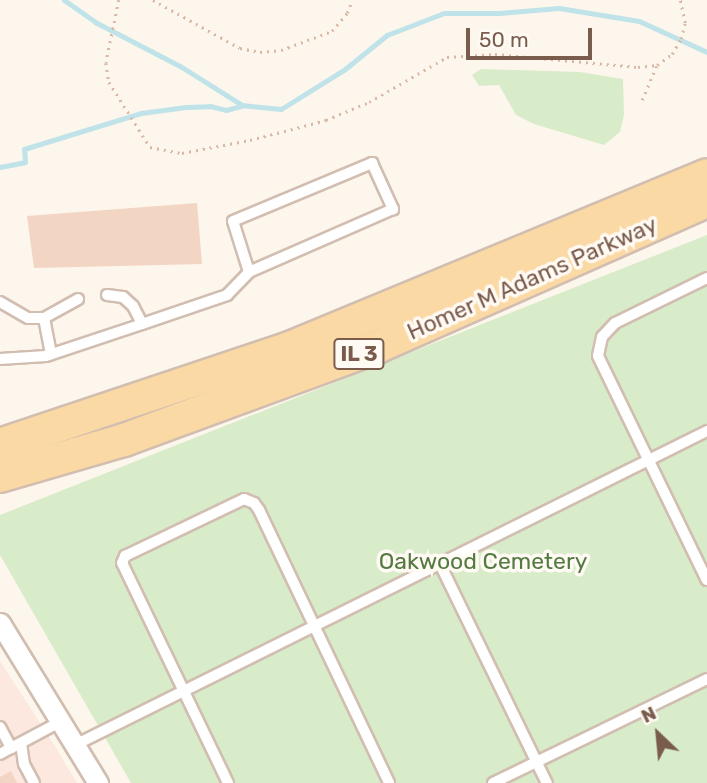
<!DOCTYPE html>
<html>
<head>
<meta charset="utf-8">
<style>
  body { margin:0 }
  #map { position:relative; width:707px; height:783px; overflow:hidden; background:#fdf6ec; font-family:Rubik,sans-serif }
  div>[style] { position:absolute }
  .commercial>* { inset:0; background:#fde8e0 }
  .green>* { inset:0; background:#d8ecc9 }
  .stream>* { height:5px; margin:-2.5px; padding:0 2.5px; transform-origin:2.5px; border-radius:2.5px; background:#bfe3e8 }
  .building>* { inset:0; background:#f3d5c3 }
  .path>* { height:2.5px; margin-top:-1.25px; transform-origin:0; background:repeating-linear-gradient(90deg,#d9b8a5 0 2px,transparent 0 7px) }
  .roads { filter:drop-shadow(2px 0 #d1beb0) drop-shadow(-2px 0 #d1beb0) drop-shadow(0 2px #d1beb0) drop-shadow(0 -2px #d1beb0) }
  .service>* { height:10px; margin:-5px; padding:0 5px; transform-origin:5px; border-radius:5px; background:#fff }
  .minor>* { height:19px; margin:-9.5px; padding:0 9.5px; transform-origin:9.5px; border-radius:9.5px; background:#fff }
  .primary>* { height:32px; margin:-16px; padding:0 16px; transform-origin:16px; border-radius:16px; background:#fbd9a5 }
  span { translate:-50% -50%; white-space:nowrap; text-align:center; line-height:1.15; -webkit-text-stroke:7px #fffaf3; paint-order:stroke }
  .shield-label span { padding:2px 5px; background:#fffaf3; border:2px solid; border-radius:5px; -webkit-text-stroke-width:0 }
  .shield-label { font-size:21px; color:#7a5c4d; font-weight:700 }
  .street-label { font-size:23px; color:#7a5c4d }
  .park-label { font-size:23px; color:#537a41 }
  .north { position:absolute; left:623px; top:699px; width:70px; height:70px; -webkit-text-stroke:5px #fffaf3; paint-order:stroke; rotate:334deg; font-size:19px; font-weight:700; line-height:28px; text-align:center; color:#7a5c4d }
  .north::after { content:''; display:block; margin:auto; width:24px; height:32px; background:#7a5c4d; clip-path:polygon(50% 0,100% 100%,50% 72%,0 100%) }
  .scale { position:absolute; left:466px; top:28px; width:126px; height:32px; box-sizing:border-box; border:4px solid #7a5c4d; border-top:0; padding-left:9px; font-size:21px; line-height:24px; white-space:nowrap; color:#7a5c4d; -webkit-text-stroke:5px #fffaf3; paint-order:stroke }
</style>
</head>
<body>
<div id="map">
  <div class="commercial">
    <i style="clip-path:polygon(0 661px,53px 743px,77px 783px,0 783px)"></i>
  </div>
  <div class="green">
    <i style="clip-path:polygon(481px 69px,580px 72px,623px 79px,624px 115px,620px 132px,604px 145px,534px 124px,516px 115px,499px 85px,479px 86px,472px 75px)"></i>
    <i style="clip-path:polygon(707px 235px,707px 783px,131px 783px,0 555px,0 515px)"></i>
  </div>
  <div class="stream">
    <i style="left:64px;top:0;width:38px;rotate:35deg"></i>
    <i style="left:95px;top:22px;width:96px;rotate:27.4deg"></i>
    <i style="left:180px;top:66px;width:73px;rotate:32.2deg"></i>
    <i style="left:242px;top:105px;width:39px;rotate:6deg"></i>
    <i style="left:281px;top:109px;width:75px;rotate:-32deg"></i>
    <i style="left:345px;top:69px;width:54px;rotate:-39deg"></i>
    <i style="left:387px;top:35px;width:61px;rotate:-21.1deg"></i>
    <i style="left:444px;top:13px;width:55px"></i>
    <i style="left:499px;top:13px;width:60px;rotate:-4.8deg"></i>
    <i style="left:559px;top:8px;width:81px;rotate:9.2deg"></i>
    <i style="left:639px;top:21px;width:75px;rotate:24.5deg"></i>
    <i style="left:0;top:167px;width:25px;rotate:-11deg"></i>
    <i style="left:25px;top:162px;width:13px;rotate:-94deg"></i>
    <i style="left:24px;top:149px;width:122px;rotate:-17.1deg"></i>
    <i style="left:141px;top:113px;width:45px;rotate:-7.6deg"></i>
    <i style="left:186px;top:107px;width:24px;rotate:-2deg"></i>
    <i style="left:210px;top:106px;width:16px;rotate:14deg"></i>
    <i style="left:226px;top:110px;width:16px;rotate:-15deg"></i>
  </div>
  <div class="building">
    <i style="clip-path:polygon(197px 203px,202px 264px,34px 268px,27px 216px)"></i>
    <i style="clip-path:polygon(11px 771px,17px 783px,0 783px,0 777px)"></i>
  </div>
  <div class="path">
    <i style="left:119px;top:0;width:64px;rotate:101.7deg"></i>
    <i style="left:106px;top:63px;width:19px;rotate:81deg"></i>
    <i style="left:109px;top:82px;width:77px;rotate:57.8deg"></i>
    <i style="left:150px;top:147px;width:33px;rotate:11deg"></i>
    <i style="left:182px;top:153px;width:69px;rotate:-10.8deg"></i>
    <i style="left:250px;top:140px;width:79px;rotate:-14.7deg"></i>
    <i style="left:326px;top:120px;width:47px;rotate:-22.7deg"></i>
    <i style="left:369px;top:102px;width:90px;rotate:-30deg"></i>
    <i style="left:447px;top:57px;width:48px;rotate:-3.6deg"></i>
    <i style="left:495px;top:54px;width:144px;rotate:5.2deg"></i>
    <i style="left:638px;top:67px;width:19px;rotate:-6deg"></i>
    <i style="left:657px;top:65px;width:19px;rotate:-36deg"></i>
    <i style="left:672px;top:54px;width:17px;rotate:-59deg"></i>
    <i style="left:681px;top:39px;width:16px;rotate:-76deg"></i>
    <i style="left:685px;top:23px;width:24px;rotate:-102deg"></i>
    <i style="left:153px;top:0;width:99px;rotate:28.9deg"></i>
    <i style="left:240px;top:48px;width:20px;rotate:11deg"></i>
    <i style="left:260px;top:52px;width:21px;rotate:-5deg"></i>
    <i style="left:281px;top:50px;width:54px;rotate:-20.4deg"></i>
    <i style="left:332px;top:31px;width:23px;rotate:-50deg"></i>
    <i style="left:347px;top:13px;width:14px;rotate:-69deg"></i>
    <i style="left:642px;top:100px;width:38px;rotate:-67deg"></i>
  </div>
  <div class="roads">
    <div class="service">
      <i style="left:707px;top:278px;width:102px;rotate:153.9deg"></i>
      <i style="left:615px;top:323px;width:19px;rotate:133deg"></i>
      <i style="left:602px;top:337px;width:19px;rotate:102deg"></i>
      <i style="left:598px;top:356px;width:249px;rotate:64.1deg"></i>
      <i style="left:107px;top:295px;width:16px;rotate:7deg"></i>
      <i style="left:123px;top:297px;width:13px;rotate:42deg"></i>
      <i style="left:133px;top:306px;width:20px;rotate:63deg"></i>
      <i style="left:142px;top:324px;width:90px;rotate:-18.8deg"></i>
      <i style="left:227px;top:295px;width:32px;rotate:-46deg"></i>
      <i style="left:249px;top:272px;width:53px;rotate:-107.4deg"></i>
      <i style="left:233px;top:221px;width:151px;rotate:-22.6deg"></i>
      <i style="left:372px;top:163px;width:51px;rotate:65.5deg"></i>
      <i style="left:393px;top:209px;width:157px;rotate:156.4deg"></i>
      <i style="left:0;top:302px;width:32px;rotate:30deg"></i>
      <i style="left:28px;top:318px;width:16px"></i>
      <i style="left:44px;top:318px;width:39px;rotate:-29deg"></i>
      <i style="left:44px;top:318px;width:37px;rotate:79deg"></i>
      <i style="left:0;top:359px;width:46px;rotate:-3.7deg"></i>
      <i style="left:46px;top:356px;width:101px;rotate:-18.4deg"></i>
      <i style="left:439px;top:562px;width:246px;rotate:64deg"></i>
      <i style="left:0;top:727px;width:24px;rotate:62deg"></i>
      <i style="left:11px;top:748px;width:55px;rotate:-28deg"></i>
      <i style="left:21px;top:743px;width:21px;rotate:82deg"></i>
      <i style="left:24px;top:764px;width:21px;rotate:62deg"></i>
      <i style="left:75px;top:745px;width:706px;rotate:-26.42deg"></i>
      <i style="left:0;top:754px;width:13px;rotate:-29deg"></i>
      <i style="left:228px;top:783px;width:244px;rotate:-115.7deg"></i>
      <i style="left:122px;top:563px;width:8px;rotate:-67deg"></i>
      <i style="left:125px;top:556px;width:132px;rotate:-25.6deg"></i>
      <i style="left:244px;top:499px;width:11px;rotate:22deg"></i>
      <i style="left:254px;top:503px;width:9px;rotate:54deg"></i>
      <i style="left:259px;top:510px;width:302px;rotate:64.5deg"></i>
      <i style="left:493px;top:783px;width:238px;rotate:-25.9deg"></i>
    </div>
    <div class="minor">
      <i style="left:0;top:623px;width:188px;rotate:58.5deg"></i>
    </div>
    <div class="primary">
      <i style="left:0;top:445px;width:306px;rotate:-18.5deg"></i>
      <i style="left:290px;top:348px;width:451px;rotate:-22.5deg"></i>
      <i style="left:0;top:476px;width:129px;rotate:-16.2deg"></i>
      <i style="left:124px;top:440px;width:270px;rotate:-20.2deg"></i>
      <i style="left:377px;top:347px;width:361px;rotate:-23.9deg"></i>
    </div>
  </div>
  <div class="shield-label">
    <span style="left:359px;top:354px">IL 3</span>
  </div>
  <div class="street-label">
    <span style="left:532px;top:278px;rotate:-24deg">Homer M Adams Parkway</span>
  </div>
  <div class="park-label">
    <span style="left:483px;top:561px">Oakwood Cemetery</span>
  </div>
  <div class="north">N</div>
  <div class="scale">50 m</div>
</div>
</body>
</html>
